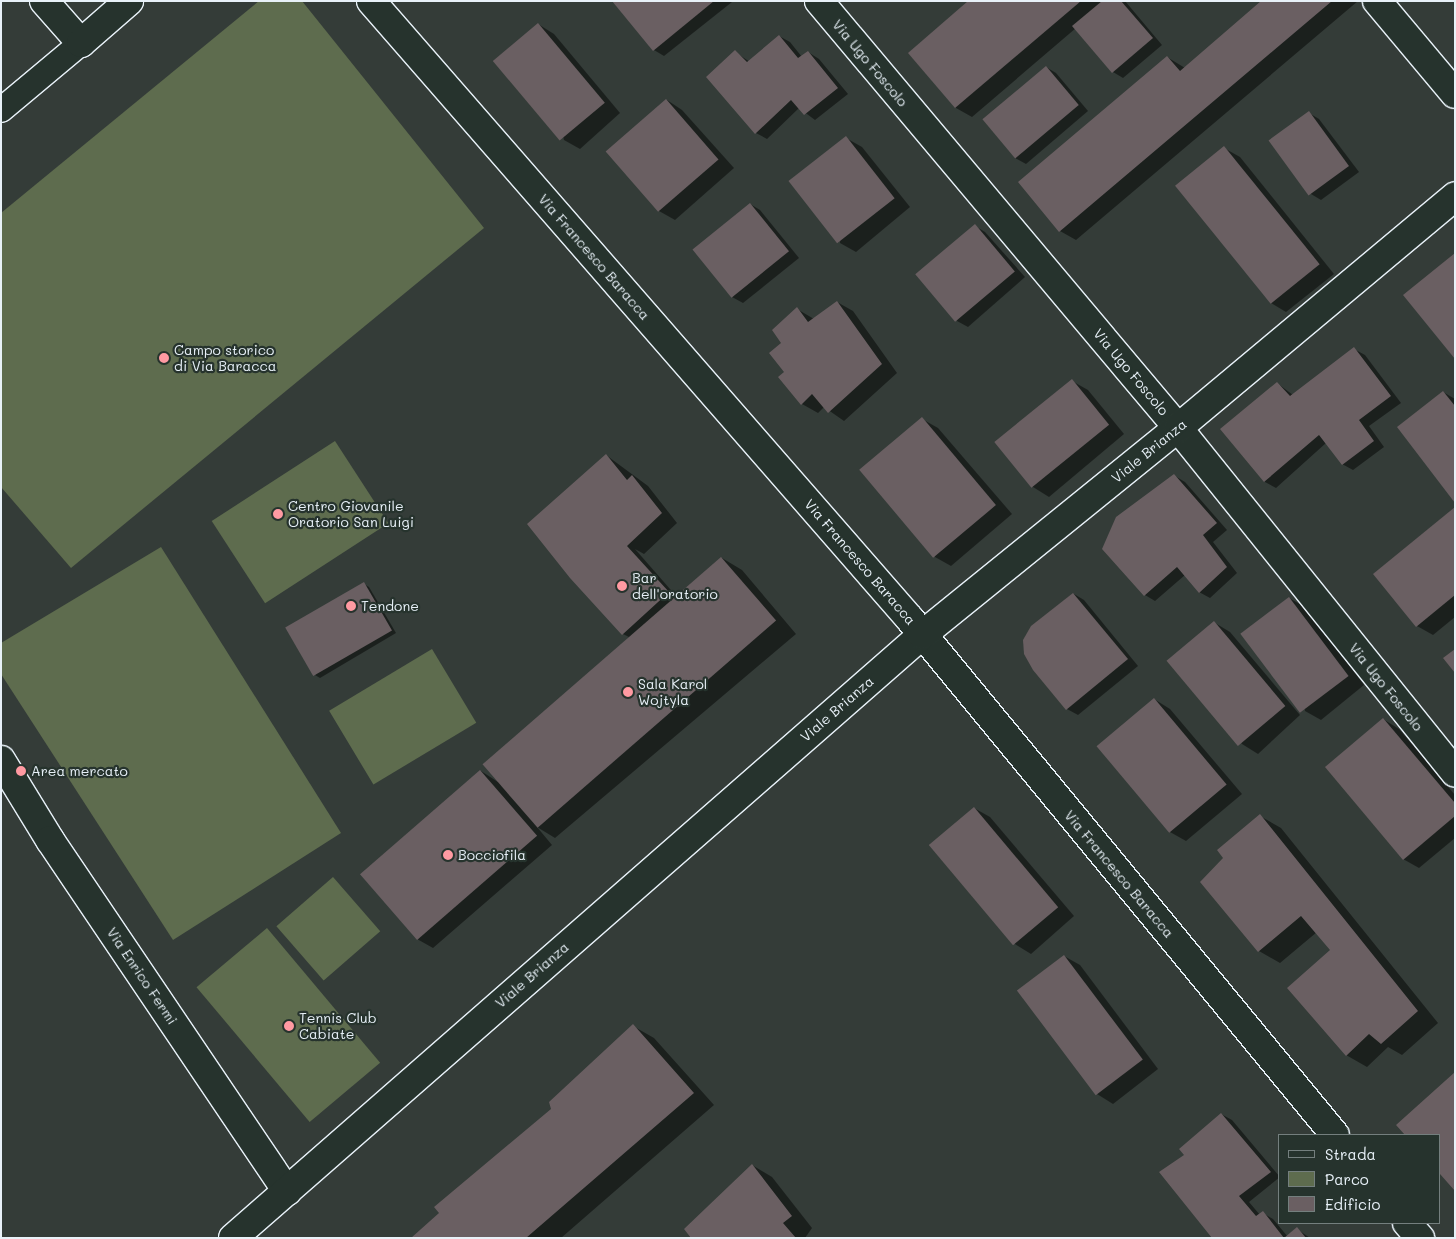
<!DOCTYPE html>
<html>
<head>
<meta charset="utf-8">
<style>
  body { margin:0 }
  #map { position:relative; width:1456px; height:1239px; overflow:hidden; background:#343c38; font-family:Mali,sans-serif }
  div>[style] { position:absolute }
  .green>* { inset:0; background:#5e6c4e; transform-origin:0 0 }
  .shadow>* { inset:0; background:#0007 }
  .building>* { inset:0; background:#6a5f62; transform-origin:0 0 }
  .roads { filter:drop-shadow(1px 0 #e8f1f8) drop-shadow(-1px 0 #e8f1f8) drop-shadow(0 1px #e8f1f8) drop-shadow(0 -1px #e8f1f8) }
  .pedestrian>* { height:24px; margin:-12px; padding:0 12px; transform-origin:12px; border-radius:12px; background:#26332d }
  .minor>* { height:28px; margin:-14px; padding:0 14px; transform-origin:14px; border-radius:14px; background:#26332d }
  .dots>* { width:14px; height:14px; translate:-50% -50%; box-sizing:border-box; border:2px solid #26332d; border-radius:50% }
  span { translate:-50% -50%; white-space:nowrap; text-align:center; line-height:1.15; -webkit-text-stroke:4.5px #26332d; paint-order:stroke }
  .street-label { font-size:14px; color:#e8f1f8 }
  .poi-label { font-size:14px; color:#e8f1f8 }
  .left { translate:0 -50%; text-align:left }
  .frame { position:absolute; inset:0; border:2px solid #e8f1f8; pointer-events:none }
  .legend { position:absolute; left:1278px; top:1134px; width:162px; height:90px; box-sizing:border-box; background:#26332d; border:1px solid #747f7e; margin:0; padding:6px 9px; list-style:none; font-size:15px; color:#e8f1f8 }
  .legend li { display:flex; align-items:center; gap:10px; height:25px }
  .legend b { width:25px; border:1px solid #747f7e }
</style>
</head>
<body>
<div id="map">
  <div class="green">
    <i style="clip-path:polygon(259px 1px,302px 1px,484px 228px,71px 568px,1px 487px,1px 213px)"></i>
    <i style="left:335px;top:441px;width:98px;height:147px;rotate:57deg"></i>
    <i style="clip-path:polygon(161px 547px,341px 833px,173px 940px,1px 674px,1px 643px)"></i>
    <i style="left:432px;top:649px;width:86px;height:120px;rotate:59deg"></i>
    <i style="left:333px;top:877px;width:72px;height:75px;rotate:49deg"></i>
    <i style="left:267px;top:928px;width:176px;height:92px;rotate:50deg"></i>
  </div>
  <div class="shadow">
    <i style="clip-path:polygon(614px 1px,731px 1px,732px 2px,664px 56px,654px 50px)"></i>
    <i style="clip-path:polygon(970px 1px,1125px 1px,1162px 45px,1123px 78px,1113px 72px,1076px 28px,972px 117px,956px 108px,909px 53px)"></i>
    <i style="clip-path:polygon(1263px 1px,1358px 1px,1076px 240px,1060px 231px,1167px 57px,1185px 68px)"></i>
    <i style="clip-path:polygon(538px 24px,554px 34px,620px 113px,580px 149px,564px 140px)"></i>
    <i style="clip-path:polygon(779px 36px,790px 42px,802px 57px,808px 52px,819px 59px,848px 94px,815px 120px,799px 108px,767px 139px,756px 133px,735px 52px,750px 62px)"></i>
    <i style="clip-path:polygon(1046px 67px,1056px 73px,1088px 111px,1026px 164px,1015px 158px)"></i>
    <i style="clip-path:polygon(667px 100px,682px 110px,734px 168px,675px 220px,659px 211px)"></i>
    <i style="clip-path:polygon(1309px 113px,1319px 119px,1359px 172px,1321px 200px,1311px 194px)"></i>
    <i style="clip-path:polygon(846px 138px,862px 147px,910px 207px,856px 252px,840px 243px)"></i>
    <i style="clip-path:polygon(1224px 148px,1240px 157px,1334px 274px,1286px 312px,1271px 303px)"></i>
    <i style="clip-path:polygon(750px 204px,760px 210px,799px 258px,743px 303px,732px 297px)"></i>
    <i style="clip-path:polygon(975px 226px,985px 232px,1025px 277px,968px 327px,957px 321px)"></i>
    <i style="clip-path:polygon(837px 302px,853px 311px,897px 373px,844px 421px,824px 407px,818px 413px,802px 404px,786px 372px,783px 343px,797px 309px,814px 319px)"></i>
    <i style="clip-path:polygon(1354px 349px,1365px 355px,1401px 403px,1369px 426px,1384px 447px,1353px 470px,1342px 464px,1326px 443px,1276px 488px,1265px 482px,1222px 430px,1277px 383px,1293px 395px)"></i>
    <i style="clip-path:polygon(1072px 381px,1088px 390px,1124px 434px,1049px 497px,1033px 487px,997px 443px)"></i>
    <i style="clip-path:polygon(1443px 392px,1455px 399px,1455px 501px)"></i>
    <i style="clip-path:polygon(922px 419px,938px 428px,1012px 514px,951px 566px,935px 557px)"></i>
    <i style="clip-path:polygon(606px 455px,648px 486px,677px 523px,644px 554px,635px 549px,677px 597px,722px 558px,742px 570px,796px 634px,555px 838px,537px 827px,552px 845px,433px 948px,417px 939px,481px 771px,498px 782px,629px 637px,623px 634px)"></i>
    <i style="clip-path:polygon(1175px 476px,1185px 482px,1227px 530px,1213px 542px,1237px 573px,1210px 598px,1199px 592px,1185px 575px,1155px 601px,1145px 595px)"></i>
    <i style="clip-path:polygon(1455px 509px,1455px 617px,1433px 635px,1417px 626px)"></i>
    <i style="clip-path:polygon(364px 584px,369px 587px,396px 633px,320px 678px,315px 675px)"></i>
    <i style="clip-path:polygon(1074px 594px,1084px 600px,1138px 666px,1078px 715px,1067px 709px)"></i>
    <i style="clip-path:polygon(1289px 598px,1305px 607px,1364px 685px,1321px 720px,1305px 711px)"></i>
    <i style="clip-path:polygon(1215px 623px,1230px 632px,1300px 715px,1258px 754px,1242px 744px,1170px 663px)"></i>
    <i style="clip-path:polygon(1154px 699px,1170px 709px,1242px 794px,1186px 841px,1170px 832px)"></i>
    <i style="clip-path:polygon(1383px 719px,1399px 729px,1455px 795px,1455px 838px,1419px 868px,1403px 859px)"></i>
    <i style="clip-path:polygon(974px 808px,990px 817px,1074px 916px,1031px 954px,1015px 944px,931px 845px)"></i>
    <i style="clip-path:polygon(1260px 816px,1281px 828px,1438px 1023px,1402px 1055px,1388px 1047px,1367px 1067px,1346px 1055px,1332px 950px,1317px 932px,1280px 963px,1259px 951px)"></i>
    <i style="clip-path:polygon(1064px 956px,1080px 965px,1158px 1069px,1113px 1104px,1097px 1094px,1019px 990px)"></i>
    <i style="clip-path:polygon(633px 1026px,654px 1038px,714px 1105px,561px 1238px,413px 1238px,553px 1109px)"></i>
    <i style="clip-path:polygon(1455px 1074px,1455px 1189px,1440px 1172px,1440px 1135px,1407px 1135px,1398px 1125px)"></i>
    <i style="clip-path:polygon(1221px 1114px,1232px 1120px,1280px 1177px,1249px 1202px,1260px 1215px,1263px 1213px,1273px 1219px,1288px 1237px,1297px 1229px,1310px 1238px,1212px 1238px,1186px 1155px)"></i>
    <i style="clip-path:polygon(752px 1165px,772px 1177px,812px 1228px,805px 1238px,692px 1238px)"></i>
  </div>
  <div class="building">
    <i style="clip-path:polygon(612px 1px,714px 1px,653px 51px)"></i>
    <i style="clip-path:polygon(968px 1px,1081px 1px,955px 108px,908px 53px)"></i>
    <i style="clip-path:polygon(1102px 1px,1121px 1px,1153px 38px,1112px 73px,1072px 26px)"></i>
    <i style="clip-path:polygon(1261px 1px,1332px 1px,1059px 232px,1018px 182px,1167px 56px,1180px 71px)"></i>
    <i style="left:538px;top:23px;width:104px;height:59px;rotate:50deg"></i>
    <i style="clip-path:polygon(779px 35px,798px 58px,808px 51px,838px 88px,804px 115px,791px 100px,755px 134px,706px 77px,735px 50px,747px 62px)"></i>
    <i style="left:1046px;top:66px;width:51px;height:83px;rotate:50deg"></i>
    <i style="left:666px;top:99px;width:80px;height:80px;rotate:49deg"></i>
    <i style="left:1309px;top:111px;width:68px;height:50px;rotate:54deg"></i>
    <i style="left:846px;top:136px;width:79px;height:73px;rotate:52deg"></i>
    <i style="left:1224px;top:146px;width:152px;height:63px;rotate:51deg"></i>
    <i style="left:750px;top:203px;width:62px;height:74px;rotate:51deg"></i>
    <i style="left:975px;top:224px;width:62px;height:78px;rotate:50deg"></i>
    <i style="clip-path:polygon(1455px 253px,1455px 359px,1403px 295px)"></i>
    <i style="clip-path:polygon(837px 301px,882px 364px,828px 413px,812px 394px,801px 405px,778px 377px,784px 372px,769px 353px,781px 343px,772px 330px,797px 307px,808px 322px)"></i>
    <i style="clip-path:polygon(1354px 347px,1391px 396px,1359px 420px,1374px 441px,1342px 465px,1319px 435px,1264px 482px,1220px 429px,1277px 382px,1290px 396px)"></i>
    <i style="left:1072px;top:379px;width:59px;height:100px;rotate:51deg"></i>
    <i style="clip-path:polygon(1443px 391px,1455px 406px,1455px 503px,1397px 427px)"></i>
    <i style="left:922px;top:417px;width:115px;height:82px;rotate:50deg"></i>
    <i style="clip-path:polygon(606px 454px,627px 480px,632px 475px,662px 513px,627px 546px,669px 592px,622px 635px,570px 578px,527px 524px)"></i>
    <i style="clip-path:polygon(1174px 474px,1217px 523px,1203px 535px,1227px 567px,1199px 593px,1177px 567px,1144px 596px,1102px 549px,1116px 517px)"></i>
    <i style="clip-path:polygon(1455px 507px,1455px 595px,1416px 627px,1373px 574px)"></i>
    <i style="left:721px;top:557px;width:84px;height:316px;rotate:49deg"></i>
    <i style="left:364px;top:582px;width:56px;height:91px;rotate:60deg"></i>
    <i style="clip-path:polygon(1073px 593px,1128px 659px,1066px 710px,1033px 670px,1024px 654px,1023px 640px,1031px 626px)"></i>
    <i style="left:1289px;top:597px;width:99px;height:61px;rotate:53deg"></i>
    <i style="left:1214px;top:621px;width:111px;height:62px;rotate:50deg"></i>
    <i style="clip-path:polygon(1455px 649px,1455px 673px,1443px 658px)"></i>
    <i style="left:1154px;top:698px;width:113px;height:75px;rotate:50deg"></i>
    <i style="clip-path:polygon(1383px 718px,1455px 803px,1455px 816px,1403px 860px,1325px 767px)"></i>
    <i style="left:480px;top:770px;width:87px;height:159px;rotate:49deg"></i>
    <i style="left:974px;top:807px;width:131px;height:59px;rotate:50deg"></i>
    <i style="clip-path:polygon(1260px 814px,1418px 1011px,1381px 1044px,1369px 1034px,1346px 1056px,1287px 988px,1330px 950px,1301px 916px,1258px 952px,1200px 882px,1223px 858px,1217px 850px)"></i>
    <i style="left:1064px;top:955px;width:131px;height:59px;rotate:53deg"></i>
    <i style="clip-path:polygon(633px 1024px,694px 1093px,526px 1238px,411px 1238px,439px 1213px,434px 1207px,551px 1109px,549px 1102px)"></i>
    <i style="clip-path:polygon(1455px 1072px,1455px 1191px,1440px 1174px,1440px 1135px,1405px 1135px,1396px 1125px)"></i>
    <i style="clip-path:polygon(1221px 1113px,1271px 1172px,1239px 1196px,1256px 1216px,1263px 1211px,1284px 1238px,1212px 1238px,1159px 1172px,1184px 1155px,1179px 1149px)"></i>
    <i style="clip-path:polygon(752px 1164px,792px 1216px,783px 1223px,796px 1238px,691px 1238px,684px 1229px)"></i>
    <i style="clip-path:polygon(1297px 1227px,1306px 1238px,1284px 1238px)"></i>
  </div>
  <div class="roads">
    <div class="pedestrian">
      <i style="left:1px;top:110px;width:104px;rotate:-39.9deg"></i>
    </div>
    <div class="minor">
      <i style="left:44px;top:1px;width:56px;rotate:48.6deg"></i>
      <i style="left:81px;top:43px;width:64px;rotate:-41.2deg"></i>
      <i style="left:371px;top:1px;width:820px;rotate:48.91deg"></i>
      <i style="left:910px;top:619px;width:668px;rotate:50.52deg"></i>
      <i style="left:819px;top:1px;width:558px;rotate:49.94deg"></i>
      <i style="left:1178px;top:428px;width:442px;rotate:51.2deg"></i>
      <i style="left:1377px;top:1px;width:121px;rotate:50deg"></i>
      <i style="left:1px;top:760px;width:94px;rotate:58.5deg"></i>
      <i style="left:50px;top:840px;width:424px;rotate:56deg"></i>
      <i style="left:1407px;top:1223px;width:20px;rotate:49deg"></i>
      <i style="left:233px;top:1238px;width:916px;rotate:-41.19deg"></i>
      <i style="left:922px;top:635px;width:329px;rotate:-39deg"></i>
      <i style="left:1178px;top:428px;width:361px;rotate:-39.9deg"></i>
    </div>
  </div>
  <div class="dots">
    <i style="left:164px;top:358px;background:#ff9aa2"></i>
    <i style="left:278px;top:514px;background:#ff9aa2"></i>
    <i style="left:622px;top:586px;background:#ff9aa2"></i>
    <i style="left:351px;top:606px;background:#ff9aa2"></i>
    <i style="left:628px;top:692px;background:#ff9aa2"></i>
    <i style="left:21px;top:771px;background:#ff9aa2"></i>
    <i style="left:448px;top:855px;background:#ff9aa2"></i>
    <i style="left:289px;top:1026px;background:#ff9aa2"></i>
  </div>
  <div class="street-label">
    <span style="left:870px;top:63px;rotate:50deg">Via Ugo Foscolo</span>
    <span style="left:594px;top:257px;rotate:49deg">Via Francesco Baracca</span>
    <span style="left:1131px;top:372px;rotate:50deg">Via Ugo Foscolo</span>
    <span style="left:1149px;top:451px;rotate:-39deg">Viale Brianza</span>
    <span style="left:860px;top:562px;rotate:49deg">Via Francesco Baracca</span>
    <span style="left:1386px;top:687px;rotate:51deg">Via Ugo Foscolo</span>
    <span style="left:837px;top:709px;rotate:-41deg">Viale Brianza</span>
    <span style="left:1119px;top:874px;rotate:50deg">Via Francesco Baracca</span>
    <span style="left:532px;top:975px;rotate:-41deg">Viale Brianza</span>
    <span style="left:142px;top:976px;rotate:56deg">Via Enrico Fermi</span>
  </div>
  <div class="poi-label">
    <span class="left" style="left:174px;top:358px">Campo storico<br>di Via Baracca</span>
    <span class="left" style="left:288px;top:514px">Centro Giovanile<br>Oratorio San Luigi</span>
    <span class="left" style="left:632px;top:586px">Bar<br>dell'oratorio</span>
    <span class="left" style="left:361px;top:606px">Tendone</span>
    <span class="left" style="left:638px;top:692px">Sala Karol<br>Wojtyla</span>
    <span class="left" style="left:31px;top:771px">Area mercato</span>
    <span class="left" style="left:458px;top:855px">Bocciofila</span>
    <span class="left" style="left:299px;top:1026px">Tennis Club<br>Cabiate</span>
  </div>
  <div class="frame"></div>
  <ul class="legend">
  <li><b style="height:6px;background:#26332d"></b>Strada</li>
  <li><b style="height:14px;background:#5e6c4e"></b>Parco</li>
  <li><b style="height:14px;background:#6a5f62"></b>Edificio</li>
  </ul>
</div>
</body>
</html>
